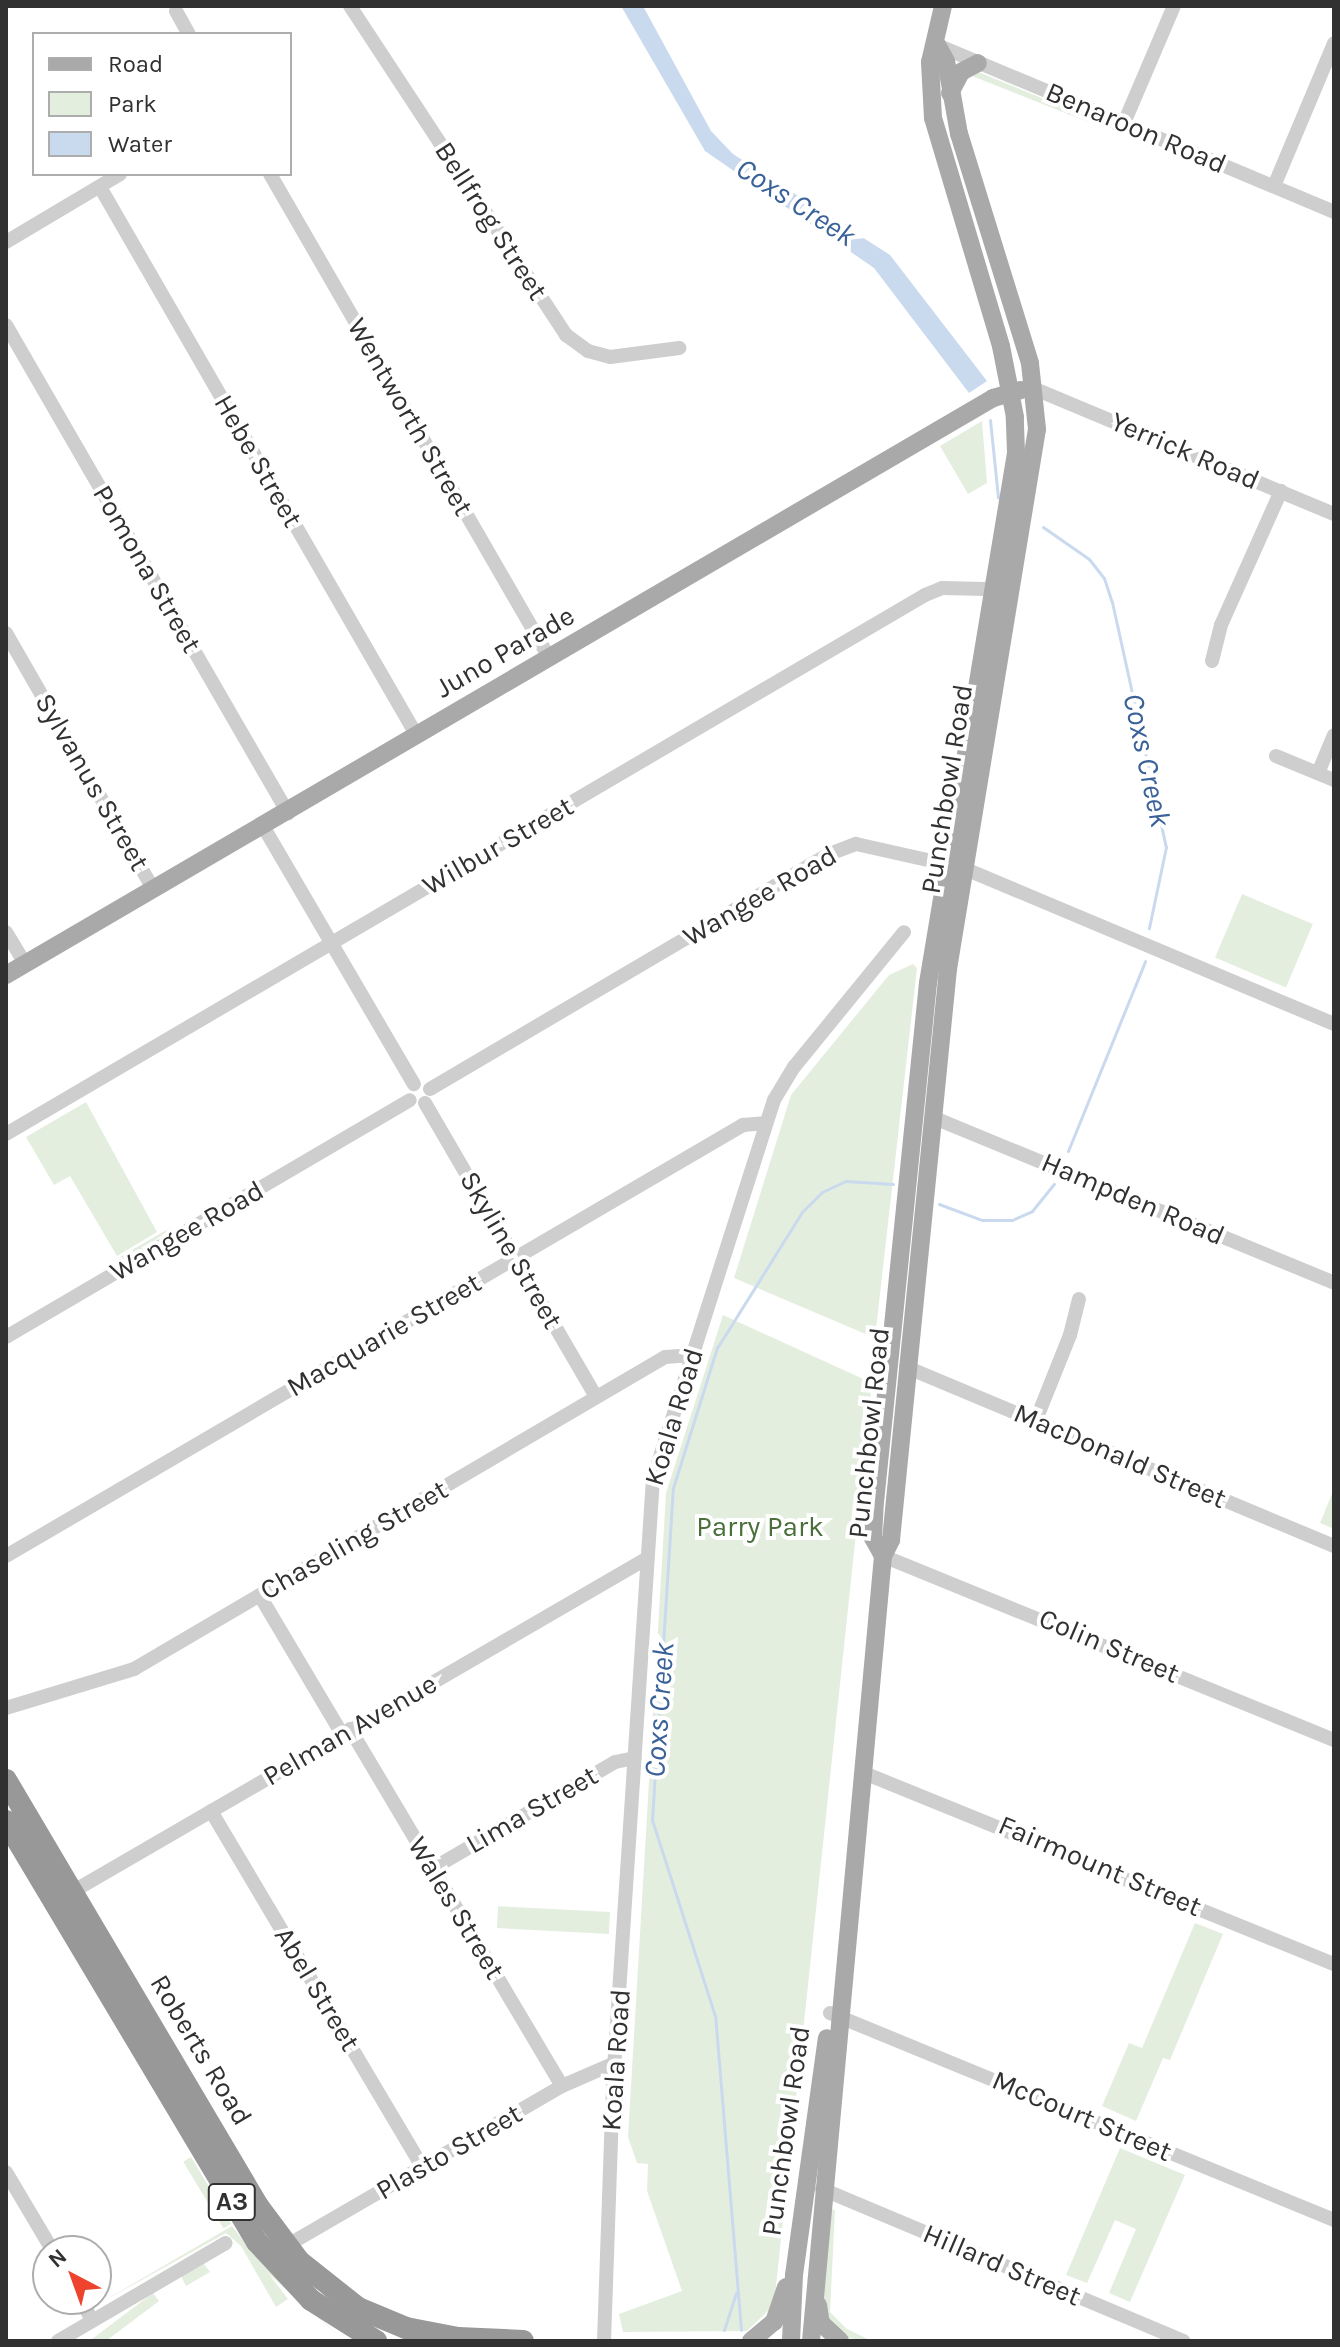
<!DOCTYPE html>
<html>
<head>
<meta charset="utf-8">
<style>
  body { margin:0 }
  #map { position:relative; width:1340px; height:2347px; overflow:hidden; background:#fff; font-family:Karla,sans-serif }
  div>[style] { position:absolute }
  .green>* { inset:0; background:#e4eedf; transform-origin:0 0 }
  .water>* { inset:0; background:#cadaee }
  .stream>* { height:3px; margin:-1.5px; padding:0 1.5px; transform-origin:1.5px; border-radius:1.5px; background:#cadaee }
  .minor>* { height:14px; margin:-7px; padding:0 7px; transform-origin:7px; border-radius:7px; background:#cecece }
  .major>* { height:18px; margin:-9px; padding:0 9px; transform-origin:9px; border-radius:9px; background:#a9a9a9 }
  .highway>* { height:22px; margin:-11px; padding:0 11px; transform-origin:11px; border-radius:11px; background:#989898 }
  span { translate:-50% -50%; white-space:nowrap; text-align:center; line-height:1.15; -webkit-text-stroke:8px #fff; paint-order:stroke }
  .shield-label span { padding:2px 6px; background:#fff; border:2px solid; border-radius:6px; -webkit-text-stroke-width:0 }
  .shield-label { font-size:26px; color:#313131; font-weight:700 }
  .street-label { font-size:28px; color:#313131 }
  .park-label { font-size:28px; color:#4a6f3b }
  .water-label { font-size:30px; color:#3a6298; font-style:italic }
  .frame { position:absolute; inset:0; border:8px solid #313131; pointer-events:none }
  .legend { position:absolute; left:32px; top:32px; width:260px; height:144px; box-sizing:border-box; background:#fff; border:2px solid #adadad; margin:0; padding:10px 14px; list-style:none; font-size:24px; color:#313131 }
  .legend li { display:flex; align-items:center; gap:16px; height:40px }
  .legend b { width:40px; border:2px solid #adadad }
  .north { position:absolute; left:32px; top:2235px; width:80px; height:80px; box-sizing:border-box; background:#fff; border:2px solid #adadad; border-radius:50%; rotate:319deg; font-size:22px; font-weight:700; line-height:32px; text-align:center; color:#313131 }
  .north::after { content:''; display:block; margin:auto; width:28px; height:36px; background:#ee432d; clip-path:polygon(50% 0,100% 100%,50% 72%,0 100%) }
</style>
</head>
<body>
<div id="map">
  <div class="green">
    <i style="clip-path:polygon(976px 71px,1090px 118px,1088px 122px,967px 74px)"></i>
    <i style="clip-path:polygon(982px 421px,987px 483px,968px 494px,940px 446px)"></i>
    <i style="left:1242px;top:894px;width:77px;height:69px;rotate:23deg"></i>
    <i style="clip-path:polygon(913px 964px,917px 968px,875px 1338px,734px 1278px,791px 1095px,889px 975px)"></i>
    <i style="clip-path:polygon(86px 1102px,157px 1232px,117px 1256px,70px 1176px,54px 1185px,26px 1137px)"></i>
    <i style="clip-path:polygon(175px 1225px,132px 1258px,113px 1261px)"></i>
    <i style="clip-path:polygon(723px 1315px,872px 1383px,774px 2305px,747px 2331px,623px 2332px,619px 2314px,682px 2291px,647px 2191px,648px 2164px,637px 2163px,628px 2137px,666px 1493px)"></i>
    <i style="clip-path:polygon(1334px 1489px,1334px 1529px,1320px 1523px)"></i>
    <i style="left:610px;top:1912px;width:22px;height:112px;rotate:93deg"></i>
    <i style="clip-path:polygon(1195px 1923px,1223px 1934px,1170px 2060px,1163px 2058px,1136px 2121px,1102px 2106px,1129px 2043px,1142px 2048px)"></i>
    <i style="clip-path:polygon(1120px 2148px,1185px 2175px,1130px 2302px,1109px 2293px,1136px 2229px,1115px 2220px,1087px 2283px,1066px 2275px)"></i>
    <i style="clip-path:polygon(193px 2156px,264px 2266px,340px 2337px,262px 2268px)"></i>
    <i style="left:191px;top:2157px;width:78px;height:9px;rotate:59deg"></i>
    <i style="clip-path:polygon(830px 2209px,835px 2210px,830px 2312px,847px 2329px,872px 2341px,840px 2337px,822px 2308px)"></i>
    <i style="clip-path:polygon(232px 2226px,288px 2299px,276px 2307px,241px 2246px,226px 2233px,95px 2306px)"></i>
    <i style="clip-path:polygon(204px 2264px,210px 2272px,186px 2286px,181px 2276px)"></i>
    <i style="left:153px;top:2293px;width:10px;height:78px;rotate:53deg"></i>
  </div>
  <div class="water">
    <i style="clip-path:polygon(621px 6px,643px 6px,711px 131px,733px 154px,890px 255px,987px 381px,969px 393px,874px 268px,705px 151px)"></i>
  </div>
  <div class="stream">
    <i style="left:990px;top:420px;width:78px;rotate:84.1deg"></i>
    <i style="left:1043px;top:527px;width:56px;rotate:34.8deg"></i>
    <i style="left:1089px;top:559px;width:24px;rotate:52deg"></i>
    <i style="left:1104px;top:578px;width:25px;rotate:72deg"></i>
    <i style="left:1112px;top:602px;width:251px;rotate:77.6deg"></i>
    <i style="left:1166px;top:847px;width:83px;rotate:101.9deg"></i>
    <i style="left:1068px;top:1151px;width:205px;rotate:-67.9deg"></i>
    <i style="left:939px;top:1204px;width:46px;rotate:20.4deg"></i>
    <i style="left:982px;top:1220px;width:30px"></i>
    <i style="left:1012px;top:1220px;width:22px;rotate:-24deg"></i>
    <i style="left:1032px;top:1211px;width:35px;rotate:-51deg"></i>
    <i style="left:724px;top:2330px;width:39px;rotate:-72deg"></i>
    <i style="left:741px;top:2330px;width:315px;rotate:-94.7deg"></i>
    <i style="left:715px;top:2016px;width:206px;rotate:-107.8deg"></i>
    <i style="left:652px;top:1820px;width:333px;rotate:-86.4deg"></i>
    <i style="left:673px;top:1488px;width:147px;rotate:-72.6deg"></i>
    <i style="left:717px;top:1348px;width:160px;rotate:-58deg"></i>
    <i style="left:802px;top:1212px;width:28px;rotate:-45deg"></i>
    <i style="left:822px;top:1192px;width:26px;rotate:-25deg"></i>
    <i style="left:846px;top:1181px;width:47px;rotate:3.7deg"></i>
  </div>
  <div class="minor">
    <i style="left:350px;top:6px;width:394px;rotate:56.7deg"></i>
    <i style="left:566px;top:335px;width:27px;rotate:36deg"></i>
    <i style="left:588px;top:351px;width:23px;rotate:15deg"></i>
    <i style="left:610px;top:357px;width:70px;rotate:-7.4deg"></i>
    <i style="left:176px;top:11px;width:26px;rotate:61deg"></i>
    <i style="left:937px;top:45px;width:431px;rotate:22.8deg"></i>
    <i style="left:1124px;top:123px;width:127px;rotate:-66.9deg"></i>
    <i style="left:270px;top:174px;width:560px;rotate:60deg"></i>
    <i style="left:1274px;top:186px;width:155px;rotate:-67.2deg"></i>
    <i style="left:100px;top:187px;width:634px;rotate:60deg"></i>
    <i style="left:6px;top:242px;width:133px;rotate:-30.8deg"></i>
    <i style="left:6px;top:325px;width:564px;rotate:59.98deg"></i>
    <i style="left:1035px;top:389px;width:324px;rotate:22.7deg"></i>
    <i style="left:6px;top:633px;width:295px;rotate:60.1deg"></i>
    <i style="left:1212px;top:661px;width:37px;rotate:-76deg"></i>
    <i style="left:1221px;top:625px;width:147px;rotate:-65.9deg"></i>
    <i style="left:1276px;top:756px;width:63px;rotate:22.5deg"></i>
    <i style="left:1318px;top:773px;width:41px;rotate:-67.2deg"></i>
    <i style="left:263px;top:826px;width:299px;rotate:59.7deg"></i>
    <i style="left:6px;top:932px;width:37px;rotate:59deg"></i>
    <i style="left:430px;top:1089px;width:461px;rotate:-30.5deg"></i>
    <i style="left:827px;top:855px;width:31px;rotate:-21deg"></i>
    <i style="left:856px;top:844px;width:110px;rotate:12.6deg"></i>
    <i style="left:963px;top:868px;width:402px;rotate:22.8deg"></i>
    <i style="left:425px;top:1103px;width:340px;rotate:59.8deg"></i>
    <i style="left:932px;top:1117px;width:435px;rotate:22.4deg"></i>
    <i style="left:6px;top:1134px;width:1065px;rotate:-30.39deg"></i>
    <i style="left:925px;top:595px;width:18px;rotate:-22deg"></i>
    <i style="left:942px;top:588px;width:44px;rotate:1.3deg"></i>
    <i style="left:986px;top:589px;width:12px;rotate:-24deg"></i>
    <i style="left:6px;top:1337px;width:468px;rotate:-30.4deg"></i>
    <i style="left:906px;top:1367px;width:464px;rotate:22.7deg"></i>
    <i style="left:1036px;top:1420px;width:92px;rotate:-68.2deg"></i>
    <i style="left:1070px;top:1335px;width:37px;rotate:-76deg"></i>
    <i style="left:6px;top:1556px;width:854px;rotate:-30.32deg"></i>
    <i style="left:743px;top:1125px;width:22px;rotate:-5deg"></i>
    <i style="left:883px;top:1556px;width:487px;rotate:22.2deg"></i>
    <i style="left:260px;top:1596px;width:161px;rotate:59.3deg"></i>
    <i style="left:6px;top:1708px;width:134px;rotate:-16.9deg"></i>
    <i style="left:134px;top:1669px;width:616px;rotate:-30.44deg"></i>
    <i style="left:665px;top:1357px;width:27px;rotate:-4deg"></i>
    <i style="left:350px;top:1729px;width:415px;rotate:59.3deg"></i>
    <i style="left:864px;top:1773px;width:507px;rotate:22.12deg"></i>
    <i style="left:211px;top:1811px;width:415px;rotate:59.3deg"></i>
    <i style="left:432px;top:1869px;width:212px;rotate:-30.3deg"></i>
    <i style="left:615px;top:1762px;width:20px;rotate:-11deg"></i>
    <i style="left:65px;top:1896px;width:672px;rotate:-30.12deg"></i>
    <i style="left:830px;top:2013px;width:545px;rotate:22.33deg"></i>
    <i style="left:6px;top:2172px;width:92px;rotate:59.3deg"></i>
    <i style="left:822px;top:2189px;width:392px;rotate:22.8deg"></i>
    <i style="left:286px;top:2246px;width:319px;rotate:-30.1deg"></i>
    <i style="left:562px;top:2086px;width:58px;rotate:-23.5deg"></i>
    <i style="left:80px;top:2299px;width:24px;rotate:60deg"></i>
    <i style="left:58px;top:2341px;width:194px;rotate:-30.3deg"></i>
    <i style="left:604px;top:2341px;width:257px;rotate:-88deg"></i>
    <i style="left:613px;top:2084px;width:606px;rotate:-86.22deg"></i>
    <i style="left:653px;top:1479px;width:398px;rotate:-72.3deg"></i>
    <i style="left:774px;top:1100px;width:39px;rotate:-59deg"></i>
    <i style="left:794px;top:1067px;width:174px;rotate:-50.8deg"></i>
  </div>
  <div class="major">
    <i style="left:950px;top:93px;width:24px;rotate:-62deg"></i>
    <i style="left:961px;top:72px;width:19px;rotate:-28deg"></i>
    <i style="left:6px;top:975px;width:1143px;rotate:-30.31deg"></i>
    <i style="left:993px;top:398px;width:29px;rotate:-16deg"></i>
    <i style="left:883px;top:1556px;width:21px;rotate:-119deg"></i>
    <i style="left:873px;top:1538px;width:36px;rotate:-87deg"></i>
    <i style="left:875px;top:1502px;width:522px;rotate:-84.17deg"></i>
    <i style="left:928px;top:983px;width:537px;rotate:-80.57deg"></i>
    <i style="left:1016px;top:453px;width:36px;rotate:-92deg"></i>
    <i style="left:1015px;top:417px;width:72px;rotate:-101.2deg"></i>
    <i style="left:1001px;top:346px;width:238px;rotate:-106.6deg"></i>
    <i style="left:933px;top:118px;width:56px;rotate:-93.1deg"></i>
    <i style="left:930px;top:62px;width:57px;rotate:-76.9deg"></i>
    <i style="left:818px;top:2305px;width:18px;rotate:81deg"></i>
    <i style="left:821px;top:2323px;width:26px;rotate:43deg"></i>
    <i style="left:751px;top:2341px;width:30px;rotate:-40deg"></i>
    <i style="left:774px;top:2322px;width:37px;rotate:-71deg"></i>
    <i style="left:791px;top:2341px;width:66px;rotate:-87.4deg"></i>
    <i style="left:794px;top:2275px;width:239px;rotate:-82.1deg"></i>
    <i style="left:811px;top:2341px;width:788px;rotate:-84.76deg"></i>
    <i style="left:883px;top:1556px;width:18px;rotate:-63deg"></i>
    <i style="left:891px;top:1540px;width:574px;rotate:-84.3deg"></i>
    <i style="left:948px;top:969px;width:547px;rotate:-80.64deg"></i>
    <i style="left:1037px;top:429px;width:66px;rotate:-96.1deg"></i>
    <i style="left:1030px;top:363px;width:240px;rotate:-107.2deg"></i>
    <i style="left:959px;top:134px;width:74px;rotate:-100.1deg"></i>
    <i style="left:946px;top:61px;width:18px;rotate:-119deg"></i>
  </div>
  <div class="highway">
    <i style="left:6px;top:1780px;width:495px;rotate:59.4deg"></i>
    <i style="left:258px;top:2206px;width:69px;rotate:53.3deg"></i>
    <i style="left:299px;top:2261px;width:75px;rotate:38.5deg"></i>
    <i style="left:358px;top:2308px;width:52px;rotate:22.6deg"></i>
    <i style="left:406px;top:2328px;width:53px;rotate:10.9deg"></i>
    <i style="left:458px;top:2338px;width:65px;rotate:2.6deg"></i>
    <i style="left:6px;top:1821px;width:490px;rotate:59.2deg"></i>
    <i style="left:257px;top:2242px;width:79px;rotate:47deg"></i>
    <i style="left:311px;top:2300px;width:77px;rotate:32.2deg"></i>
  </div>
  <div class="shield-label">
    <span style="left:232px;top:2202px">A3</span>
  </div>
  <div class="street-label">
    <span style="left:1136px;top:128px;rotate:23deg">Benaroon Road</span>
    <span style="left:491px;top:221px;rotate:57deg">Bellfrog Street</span>
    <span style="left:410px;top:417px;rotate:60deg">Wentworth Street</span>
    <span style="left:1185px;top:451px;rotate:23deg">Yerrick Road</span>
    <span style="left:258px;top:461px;rotate:60deg">Hebe Street</span>
    <span style="left:147px;top:569px;rotate:60deg">Pomona Street</span>
    <span style="left:505px;top:652px;rotate:-30deg">Juno Parade</span>
    <span style="left:92px;top:782px;rotate:60deg">Sylvanus Street</span>
    <span style="left:947px;top:789px;rotate:-81deg">Punchbowl Road</span>
    <span style="left:498px;top:846px;rotate:-30deg">Wilbur Street</span>
    <span style="left:760px;top:896px;rotate:-30deg">Wangee Road</span>
    <span style="left:1133px;top:1199px;rotate:23deg">Hampden Road</span>
    <span style="left:187px;top:1231px;rotate:-30deg">Wangee Road</span>
    <span style="left:511px;top:1250px;rotate:60deg">Skyline Street</span>
    <span style="left:384px;top:1335px;rotate:-30deg">Macquarie Street</span>
    <span style="left:674px;top:1417px;rotate:-73deg">Koala Road</span>
    <span style="left:869px;top:1433px;rotate:-84deg">Punchbowl Road</span>
    <span style="left:1120px;top:1456px;rotate:23deg">MacDonald Street</span>
    <span style="left:354px;top:1540px;rotate:-30deg">Chaseling Street</span>
    <span style="left:1109px;top:1646px;rotate:23deg">Colin Street</span>
    <span style="left:350px;top:1730px;rotate:-30deg">Pelman Avenue</span>
    <span style="left:532px;top:1810px;rotate:-30deg">Lima Street</span>
    <span style="left:1100px;top:1866px;rotate:23deg">Fairmount Street</span>
    <span style="left:456px;top:1908px;rotate:59deg">Wales Street</span>
    <span style="left:317px;top:1989px;rotate:59deg">Abel Street</span>
    <span style="left:201px;top:2050px;rotate:59deg">Roberts Road</span>
    <span style="left:616px;top:2060px;rotate:-86deg">Koala Road</span>
    <span style="left:1082px;top:2116px;rotate:23deg">McCourt Street</span>
    <span style="left:786px;top:2131px;rotate:-82deg">Punchbowl Road</span>
    <span style="left:449px;top:2152px;rotate:-30deg">Plasto Street</span>
    <span style="left:1002px;top:2265px;rotate:23deg">Hillard Street</span>
  </div>
  <div class="park-label">
    <span style="left:760px;top:1527px">Parry Park</span>
  </div>
  <div class="water-label">
    <span style="left:796px;top:202px;rotate:33deg">Coxs Creek</span>
    <span style="left:1147px;top:760px;rotate:78deg">Coxs Creek</span>
    <span style="left:659px;top:1710px;rotate:-86deg">Coxs Creek</span>
  </div>
  <div class="frame"></div>
  <ul class="legend">
  <li><b style="height:10px;background:#a9a9a9"></b>Road</li>
  <li><b style="height:22px;background:#e4eedf"></b>Park</li>
  <li><b style="height:22px;background:#cadaee"></b>Water</li>
  </ul>
  <div class="north">N</div>
</div>
</body>
</html>
